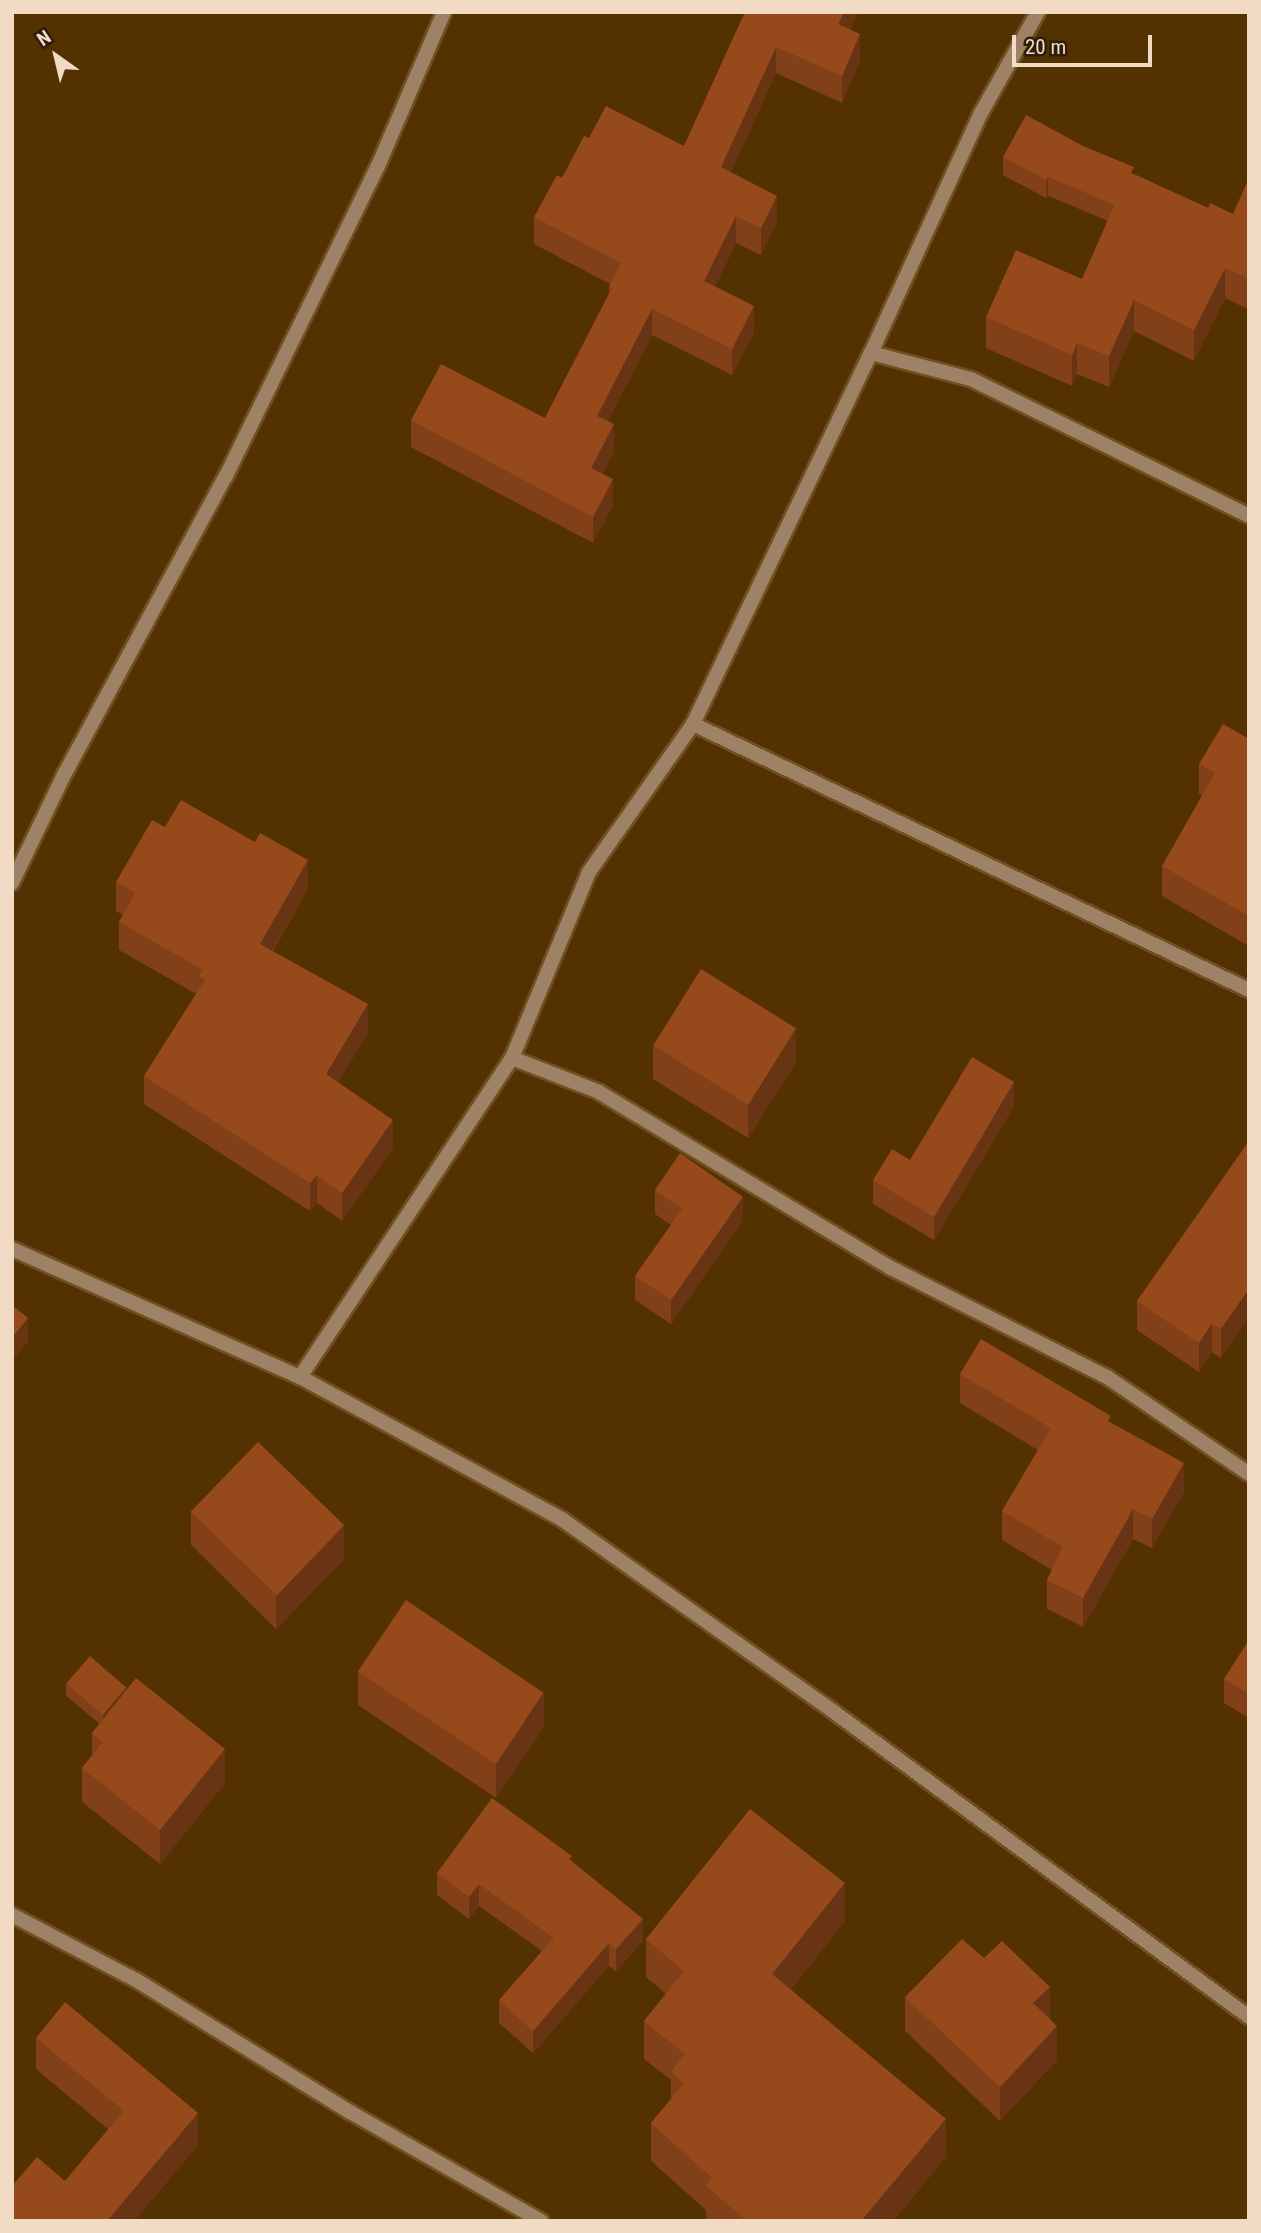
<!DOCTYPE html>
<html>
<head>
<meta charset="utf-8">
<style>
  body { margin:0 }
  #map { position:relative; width:1261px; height:2233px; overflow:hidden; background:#543100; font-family:"Roboto Condensed",sans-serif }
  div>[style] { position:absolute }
  .roads { filter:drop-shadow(2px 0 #705023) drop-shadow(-2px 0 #705023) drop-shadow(0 2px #705023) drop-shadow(0 -2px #705023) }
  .minor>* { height:14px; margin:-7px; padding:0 7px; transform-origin:7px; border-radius:7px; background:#9d8265 }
  .wall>* { inset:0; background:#814017 }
  .shaded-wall>* { inset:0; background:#693413 }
  .building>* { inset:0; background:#964a1b; transform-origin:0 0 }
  span { translate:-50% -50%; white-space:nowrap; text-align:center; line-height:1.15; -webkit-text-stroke:5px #2d1e0b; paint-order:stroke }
  .frame { position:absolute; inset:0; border:14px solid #f1dbc5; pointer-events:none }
  .north { position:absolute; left:21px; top:21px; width:70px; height:70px; -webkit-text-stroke:5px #2d1e0b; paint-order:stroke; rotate:326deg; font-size:19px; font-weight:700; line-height:28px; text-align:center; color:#f1dbc5 }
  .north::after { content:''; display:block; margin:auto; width:24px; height:32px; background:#f1dbc5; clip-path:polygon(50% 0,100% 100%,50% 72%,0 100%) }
  .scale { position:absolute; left:1012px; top:35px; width:140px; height:32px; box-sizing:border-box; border:4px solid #f1dbc5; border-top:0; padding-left:9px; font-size:21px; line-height:24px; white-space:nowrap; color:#f1dbc5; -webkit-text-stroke:5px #2d1e0b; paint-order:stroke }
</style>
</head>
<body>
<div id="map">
  <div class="roads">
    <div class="minor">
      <i style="left:871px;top:353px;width:103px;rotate:14.6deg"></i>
      <i style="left:971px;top:379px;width:310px;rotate:26.2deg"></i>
      <i style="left:693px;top:724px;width:616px;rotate:25.57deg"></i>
      <i style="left:12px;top:883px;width:120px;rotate:-64.3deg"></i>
      <i style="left:64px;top:775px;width:340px;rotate:-61.6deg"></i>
      <i style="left:226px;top:476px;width:345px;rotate:-63.9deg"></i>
      <i style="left:378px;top:166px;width:168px;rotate:-66.8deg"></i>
      <i style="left:512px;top:1058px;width:93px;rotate:21.3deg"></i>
      <i style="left:599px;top:1092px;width:341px;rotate:31.1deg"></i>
      <i style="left:891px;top:1268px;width:242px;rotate:26.8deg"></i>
      <i style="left:1107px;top:1377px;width:172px;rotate:34.3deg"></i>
      <i style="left:12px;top:1249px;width:315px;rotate:24deg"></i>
      <i style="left:300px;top:1377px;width:299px;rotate:28.5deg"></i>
      <i style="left:563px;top:1520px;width:332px;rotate:35.3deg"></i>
      <i style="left:834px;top:1712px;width:515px;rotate:36.31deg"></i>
      <i style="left:300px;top:1377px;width:383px;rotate:-56.4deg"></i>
      <i style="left:512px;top:1058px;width:201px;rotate:-67.5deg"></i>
      <i style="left:589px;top:872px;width:181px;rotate:-54.9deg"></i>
      <i style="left:693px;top:724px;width:411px;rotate:-64.4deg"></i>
      <i style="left:871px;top:353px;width:264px;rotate:-65.4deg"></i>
      <i style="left:981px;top:113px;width:116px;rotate:-60.6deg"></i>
      <i style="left:12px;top:1915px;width:140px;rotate:27.7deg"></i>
      <i style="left:136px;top:1980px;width:251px;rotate:31.7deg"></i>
      <i style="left:350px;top:2112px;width:220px;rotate:29.7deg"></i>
    </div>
  </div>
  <div class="wall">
    <i style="clip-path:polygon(745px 12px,858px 12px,850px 29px,860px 60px,842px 103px,776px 73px,731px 172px,777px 222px,761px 255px,736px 243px,715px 286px,754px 333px,732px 375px,652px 335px,608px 421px,614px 451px,602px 474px,613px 505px,593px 543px,411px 447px,411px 420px,545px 418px,609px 294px,609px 287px,610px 284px,534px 244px,534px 217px,589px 138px,684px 146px)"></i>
    <i style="clip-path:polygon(1003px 157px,1134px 174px,1208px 208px,1233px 214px,1249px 178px,1249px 310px,1225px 298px,1194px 361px,1134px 331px,1109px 387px,1077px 374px,1072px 386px,986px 348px,986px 317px,1082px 279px,1108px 221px,1048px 196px,1046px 198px,1003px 175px)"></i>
    <i style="clip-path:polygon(1249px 739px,1249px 946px,1162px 896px,1162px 866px,1202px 796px,1199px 794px,1199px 764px)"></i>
    <i style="clip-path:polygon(165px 827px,308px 889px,273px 951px,368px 1033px,338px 1082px,393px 1148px,342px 1221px,317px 1203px,310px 1211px,144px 1104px,144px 1076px,196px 994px,119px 950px,119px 922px,123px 915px,116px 911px,116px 882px)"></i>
    <i style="clip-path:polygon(653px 1045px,796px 1062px,748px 1138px,653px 1079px)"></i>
    <i style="clip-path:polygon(1014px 1106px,934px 1240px,873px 1204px,873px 1180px)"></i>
    <i style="clip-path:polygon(1249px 1141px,1221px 1358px,1212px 1352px,1199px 1372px,1137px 1330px,1137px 1301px)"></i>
    <i style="clip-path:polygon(655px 1190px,743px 1220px,671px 1324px,635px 1300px,635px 1276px,671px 1225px,655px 1214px)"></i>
    <i style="clip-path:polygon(960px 1374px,1111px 1423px,1184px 1492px,1152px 1548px,1133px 1539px,1083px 1627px,1047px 1609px,1047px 1580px,1052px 1570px,1002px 1540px,1002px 1511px,1038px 1450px,960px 1403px)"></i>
    <i style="clip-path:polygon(191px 1512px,344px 1560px,276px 1629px,191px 1545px)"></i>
    <i style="clip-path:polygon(1249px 1640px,1249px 1718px,1224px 1703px,1224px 1679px)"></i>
    <i style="clip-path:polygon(358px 1671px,544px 1727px,496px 1798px,358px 1705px)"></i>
    <i style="clip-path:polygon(66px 1683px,126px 1690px,225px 1783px,160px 1864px,82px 1802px,82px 1768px,92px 1755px,92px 1733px,100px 1724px,66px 1696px)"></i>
    <i style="clip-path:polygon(572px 1861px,643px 1941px,616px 1971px,609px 1966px,533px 2053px,499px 2023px,499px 2000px,542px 1951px,479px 1906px,469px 1919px,437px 1895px,437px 1873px)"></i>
    <i style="clip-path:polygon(845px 1921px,791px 1989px,946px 2157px,893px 2221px,706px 2221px,706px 2210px,651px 2161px,651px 2123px,671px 2099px,671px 2080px,644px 2059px,644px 2021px,666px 1994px,646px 1977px,646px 1939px)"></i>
    <i style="clip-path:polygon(905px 1997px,1050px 2019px,1057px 2060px,1000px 2121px,905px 2031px)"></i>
    <i style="clip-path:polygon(36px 2038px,198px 2145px,134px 2221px,12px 2221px,65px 2181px,108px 2129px,36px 2069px)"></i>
  </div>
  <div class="shaded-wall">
    <i style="clip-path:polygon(844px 12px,858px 12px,838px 51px,838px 24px)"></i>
    <i style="clip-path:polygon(860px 34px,860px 60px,842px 103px,842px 76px)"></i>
    <i style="clip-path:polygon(776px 47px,776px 73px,721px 194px,721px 167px)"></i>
    <i style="clip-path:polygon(1048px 177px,1048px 196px,1046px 198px,1046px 180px)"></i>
    <i style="clip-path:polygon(777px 196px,777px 222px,761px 255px,761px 228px)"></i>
    <i style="clip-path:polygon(736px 216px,736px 243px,704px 308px,704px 281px)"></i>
    <i style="clip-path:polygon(1225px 268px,1225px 298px,1194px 361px,1194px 330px)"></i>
    <i style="clip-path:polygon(1134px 300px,1134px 331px,1109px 387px,1109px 356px)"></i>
    <i style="clip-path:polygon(754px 306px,754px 333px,732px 375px,732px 349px)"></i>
    <i style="clip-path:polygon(652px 309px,652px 335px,597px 442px,597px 416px)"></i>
    <i style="clip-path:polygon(1077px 343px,1077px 374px,1072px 386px,1072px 355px)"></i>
    <i style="clip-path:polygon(614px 424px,614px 451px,591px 495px,591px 468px)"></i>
    <i style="clip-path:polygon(613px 479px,613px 505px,593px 543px,593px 517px)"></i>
    <i style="clip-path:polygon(308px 860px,308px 889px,260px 972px,260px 944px)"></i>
    <i style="clip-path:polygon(368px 1004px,368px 1033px,326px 1102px,326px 1074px)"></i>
    <i style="clip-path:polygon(796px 1028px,796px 1062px,748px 1138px,748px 1104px)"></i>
    <i style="clip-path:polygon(1014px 1082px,1014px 1106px,934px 1240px,934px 1217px)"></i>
    <i style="clip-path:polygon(393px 1120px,393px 1148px,342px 1221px,342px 1193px)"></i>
    <i style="clip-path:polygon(317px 1175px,317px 1203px,310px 1211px,310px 1183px)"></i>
    <i style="clip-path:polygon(743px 1197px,743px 1220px,671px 1324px,671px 1300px)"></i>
    <i style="clip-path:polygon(1249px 1289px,1249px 1318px,1221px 1358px,1221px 1329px)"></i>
    <i style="clip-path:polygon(28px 1318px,28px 1342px,12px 1361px,12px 1338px)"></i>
    <i style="clip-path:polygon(1212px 1323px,1212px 1352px,1199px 1372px,1199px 1343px)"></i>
    <i style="clip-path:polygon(1184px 1463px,1184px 1492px,1152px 1548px,1152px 1519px)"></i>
    <i style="clip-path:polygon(1133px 1509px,1133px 1539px,1083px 1627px,1083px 1598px)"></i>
    <i style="clip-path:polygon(344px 1526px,344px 1560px,276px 1629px,276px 1595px)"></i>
    <i style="clip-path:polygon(126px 1687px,126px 1699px,103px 1727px,103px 1715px)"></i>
    <i style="clip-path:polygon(544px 1693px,544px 1727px,496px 1798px,496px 1764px)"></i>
    <i style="clip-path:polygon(225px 1749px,225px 1783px,160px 1864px,160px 1830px)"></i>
    <i style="clip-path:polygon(845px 1883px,845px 1921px,772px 2012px,772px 1974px)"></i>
    <i style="clip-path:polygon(479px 1884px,479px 1906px,469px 1919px,469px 1897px)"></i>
    <i style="clip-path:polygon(643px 1919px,643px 1941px,616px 1971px,616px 1949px)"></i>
    <i style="clip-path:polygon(609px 1943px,609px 1966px,533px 2053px,533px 2031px)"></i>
    <i style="clip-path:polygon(1050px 1987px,1050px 2021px,1033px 2003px)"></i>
    <i style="clip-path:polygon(1057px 2026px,1057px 2060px,1000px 2121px,1000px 2087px)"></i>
    <i style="clip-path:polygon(198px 2113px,198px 2145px,134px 2221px,107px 2221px)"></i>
    <i style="clip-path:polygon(946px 2119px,946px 2157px,893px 2221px,861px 2221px)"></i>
  </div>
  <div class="building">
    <i style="clip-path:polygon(745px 12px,844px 12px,838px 24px,860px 34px,842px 76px,776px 47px,721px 167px,777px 196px,761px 228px,736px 216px,704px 281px,754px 306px,732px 349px,652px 309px,597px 416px,614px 424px,591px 468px,613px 479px,593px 517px,411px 420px,441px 364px,545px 418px,612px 288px,609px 287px,621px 263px,534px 217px,557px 175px,562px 178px,584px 136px,589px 138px,606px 106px,684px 146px)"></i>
    <i style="clip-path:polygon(1026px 115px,1083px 146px,1134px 167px,1131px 173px,1129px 172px,1115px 205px,1048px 177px,1046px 180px,1003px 157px)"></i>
    <i style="clip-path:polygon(1129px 172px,1208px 208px,1210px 203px,1233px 214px,1249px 178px,1249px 279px,1225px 268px,1194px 330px,1134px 300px,1109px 356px,1077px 343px,1072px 355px,986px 317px,1016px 250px,1082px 279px)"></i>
    <i style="clip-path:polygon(1223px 724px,1249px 739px,1249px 916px,1162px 866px,1215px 773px,1199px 764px)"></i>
    <i style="clip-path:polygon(181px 800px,255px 842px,260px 833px,308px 860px,260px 944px,368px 1004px,326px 1074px,393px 1120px,342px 1193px,317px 1175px,310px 1183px,144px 1076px,205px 980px,199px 976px,203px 970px,119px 922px,135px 893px,116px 882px,152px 820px,165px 827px)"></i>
    <i style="left:701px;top:969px;width:112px;height:90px;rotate:32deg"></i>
    <i style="clip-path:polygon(972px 1057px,1014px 1082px,934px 1217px,873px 1180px,892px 1149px,910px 1160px)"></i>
    <i style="clip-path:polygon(1249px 1141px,1249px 1289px,1221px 1329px,1212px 1323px,1199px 1343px,1137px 1301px)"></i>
    <i style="clip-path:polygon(680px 1153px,743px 1197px,671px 1300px,635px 1276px,682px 1209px,655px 1190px)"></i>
    <i style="clip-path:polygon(12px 1305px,28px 1318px,12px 1338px)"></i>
    <i style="clip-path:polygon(981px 1339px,1111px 1416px,1108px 1421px,1184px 1463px,1152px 1519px,1133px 1509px,1083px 1598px,1047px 1580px,1063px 1547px,1002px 1511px,1051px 1428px,960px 1374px)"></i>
    <i style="left:258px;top:1442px;width:120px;height:97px;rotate:44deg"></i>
    <i style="left:406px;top:1600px;width:166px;height:86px;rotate:34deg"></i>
    <i style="clip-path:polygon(1249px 1640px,1249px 1694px,1224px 1679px)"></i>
    <i style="left:90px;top:1656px;width:48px;height:36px;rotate:41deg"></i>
    <i style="clip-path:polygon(136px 1678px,225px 1749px,160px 1830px,82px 1768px,103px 1742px,92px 1733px)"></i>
    <i style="clip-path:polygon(492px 1798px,572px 1856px,569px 1859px,643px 1919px,616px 1949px,609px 1943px,533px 2031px,499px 2000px,554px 1938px,479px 1884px,469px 1897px,437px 1873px)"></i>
    <i style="clip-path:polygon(750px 1809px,845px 1883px,772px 1974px,946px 2119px,861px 2221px,747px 2221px,706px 2186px,712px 2178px,651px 2123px,684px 2083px,671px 2072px,685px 2054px,644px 2021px,684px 1971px,646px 1939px)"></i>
    <i style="clip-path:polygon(962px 1939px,984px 1958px,1002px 1941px,1050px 1987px,1033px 2003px,1057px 2026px,1000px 2087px,905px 1997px)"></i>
    <i style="clip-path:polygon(65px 2002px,198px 2113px,107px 2221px,12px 2221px,12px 2186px,37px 2157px,65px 2181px,124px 2111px,36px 2038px)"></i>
  </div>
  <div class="frame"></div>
  <div class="north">N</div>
  <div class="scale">20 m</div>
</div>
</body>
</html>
